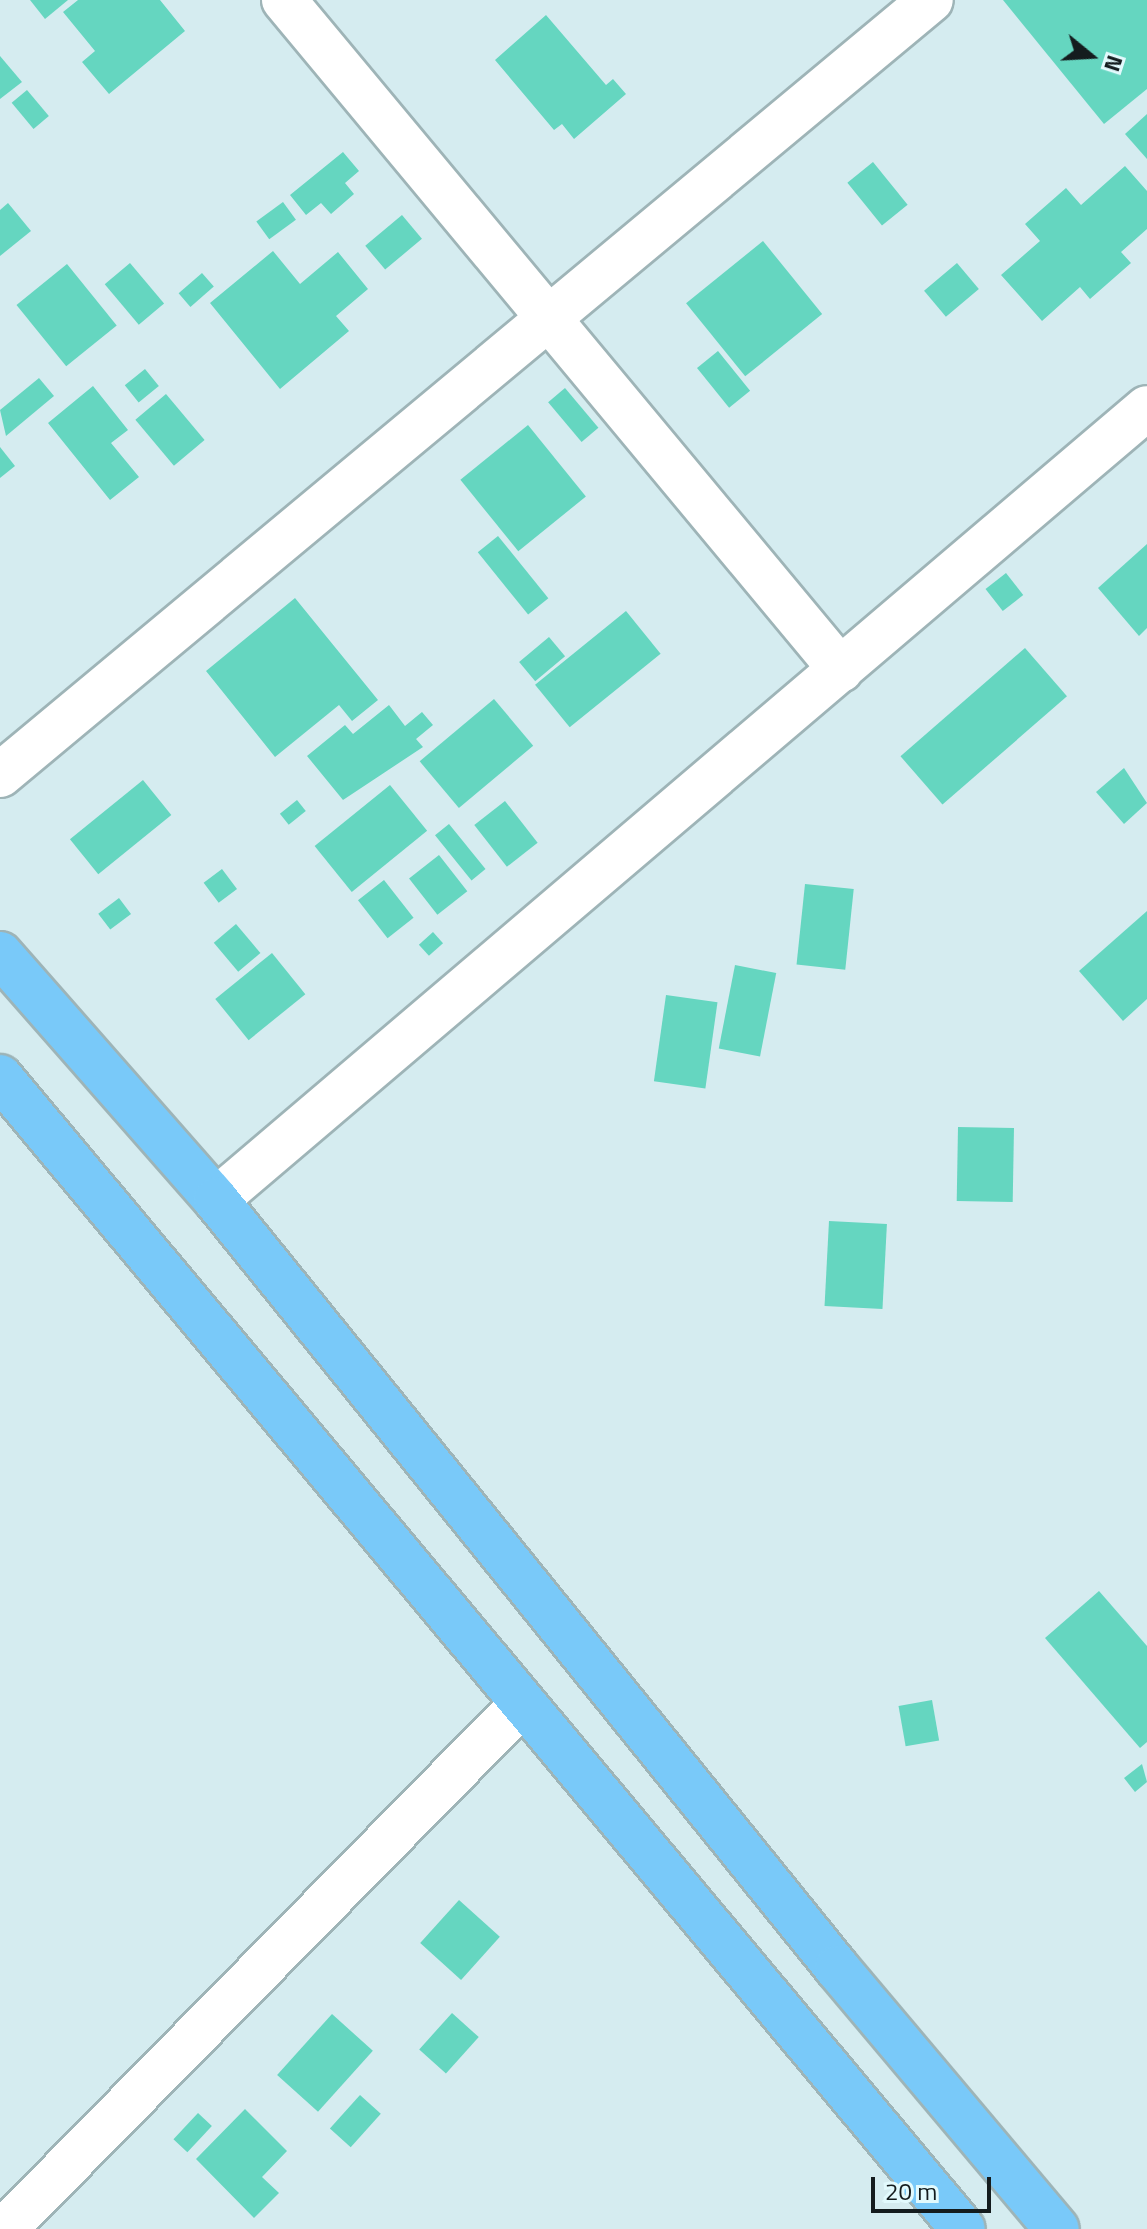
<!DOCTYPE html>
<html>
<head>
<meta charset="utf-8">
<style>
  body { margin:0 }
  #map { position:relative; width:1147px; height:2229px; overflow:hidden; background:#d5ecf0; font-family:"Titillium Web",sans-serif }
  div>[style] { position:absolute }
  .building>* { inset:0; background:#65d6c0; transform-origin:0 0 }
  .roads { filter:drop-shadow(2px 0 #9eb4b7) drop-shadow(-2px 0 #9eb4b7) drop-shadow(0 2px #9eb4b7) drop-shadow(0 -2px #9eb4b7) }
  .street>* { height:44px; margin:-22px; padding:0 22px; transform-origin:22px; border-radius:22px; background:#fff }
  .highway>* { height:44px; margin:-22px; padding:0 22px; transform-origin:22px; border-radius:22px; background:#79c9f9 }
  span { translate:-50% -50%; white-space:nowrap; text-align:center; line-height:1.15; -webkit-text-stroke:6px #e2fafd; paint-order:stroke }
  .north { position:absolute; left:1051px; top:16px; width:80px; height:80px; -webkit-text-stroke:6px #e2fafd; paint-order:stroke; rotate:108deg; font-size:22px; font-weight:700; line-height:32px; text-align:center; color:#141c1e }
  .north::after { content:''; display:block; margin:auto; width:28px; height:36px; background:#141c1e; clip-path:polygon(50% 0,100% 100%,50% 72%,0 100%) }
  .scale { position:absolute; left:871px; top:2177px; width:120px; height:36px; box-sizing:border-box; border:4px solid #141c1e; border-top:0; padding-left:10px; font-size:24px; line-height:28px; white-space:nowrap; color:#141c1e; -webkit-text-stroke:6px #e2fafd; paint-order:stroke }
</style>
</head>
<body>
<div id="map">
  <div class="building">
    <i style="clip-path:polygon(30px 0,68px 0,45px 19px)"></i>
    <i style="clip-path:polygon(78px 0,160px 0,185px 31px,109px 94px,82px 62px,95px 51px,63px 12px)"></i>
    <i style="clip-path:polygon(1003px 0,1147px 0,1147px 89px,1104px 124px)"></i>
    <i style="clip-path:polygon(546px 15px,606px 85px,613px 79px,626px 94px,574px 139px,562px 124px,554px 130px,495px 60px)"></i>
    <i style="clip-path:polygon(0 56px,22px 82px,0 99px)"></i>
    <i style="left:27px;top:90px;width:34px;height:20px;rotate:50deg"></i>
    <i style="clip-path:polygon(1147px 114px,1147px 159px,1125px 134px)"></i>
    <i style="clip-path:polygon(343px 152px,359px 171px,345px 183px,354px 194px,331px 214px,321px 203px,306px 215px,290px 195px)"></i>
    <i style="left:873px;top:162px;width:55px;height:33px;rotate:51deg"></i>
    <i style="clip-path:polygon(1125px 166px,1147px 191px,1147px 229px,1121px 252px,1131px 263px,1090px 299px,1080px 287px,1042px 321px,1001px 275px,1040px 241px,1025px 224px,1066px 188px,1081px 205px)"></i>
    <i style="left:283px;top:202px;width:22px;height:33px;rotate:54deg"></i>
    <i style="clip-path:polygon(8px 203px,31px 231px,0 256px,0 210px)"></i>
    <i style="left:402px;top:215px;width:31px;height:48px;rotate:50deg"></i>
    <i style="left:763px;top:241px;width:94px;height:99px;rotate:51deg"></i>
    <i style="clip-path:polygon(273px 251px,300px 284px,338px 252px,368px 289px,336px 316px,349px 331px,280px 389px,210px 303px)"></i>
    <i style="left:130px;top:263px;width:53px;height:33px;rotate:50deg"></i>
    <i style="left:957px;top:263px;width:34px;height:43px;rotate:50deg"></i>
    <i style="left:67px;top:264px;width:79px;height:65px;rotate:51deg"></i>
    <i style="left:202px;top:273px;width:18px;height:31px;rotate:49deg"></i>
    <i style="left:718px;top:351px;width:51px;height:27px;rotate:51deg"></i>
    <i style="left:145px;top:369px;width:22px;height:26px;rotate:51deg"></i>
    <i style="clip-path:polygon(39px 378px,54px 396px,6px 436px,0 410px)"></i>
    <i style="clip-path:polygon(93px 386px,128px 430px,111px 443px,139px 477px,110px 500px,48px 423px)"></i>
    <i style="left:565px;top:388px;width:52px;height:22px;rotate:50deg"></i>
    <i style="left:166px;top:394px;width:60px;height:40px;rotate:50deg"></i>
    <i style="left:528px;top:425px;width:92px;height:87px;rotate:51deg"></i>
    <i style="clip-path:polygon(0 447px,15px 466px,0 478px)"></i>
    <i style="left:498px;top:536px;width:80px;height:26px;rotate:51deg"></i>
    <i style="clip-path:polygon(1147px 544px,1147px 628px,1139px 636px,1098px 588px)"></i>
    <i style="left:1006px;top:573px;width:28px;height:26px;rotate:52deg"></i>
    <i style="clip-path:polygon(295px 598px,378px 700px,352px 721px,339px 705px,275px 757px,206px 671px)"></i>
    <i style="left:626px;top:611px;width:55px;height:117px;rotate:51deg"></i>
    <i style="left:549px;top:637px;width:25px;height:39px;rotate:50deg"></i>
    <i style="left:1025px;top:648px;width:64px;height:165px;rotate:49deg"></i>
    <i style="left:494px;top:699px;width:61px;height:97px;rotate:50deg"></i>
    <i style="clip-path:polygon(389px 705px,405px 726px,422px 712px,433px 725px,416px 739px,423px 747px,343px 800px,307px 756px,345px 725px,353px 734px)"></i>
    <i style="clip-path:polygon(1124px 768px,1147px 803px,1124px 824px,1096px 792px)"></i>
    <i style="left:143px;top:780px;width:45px;height:94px;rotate:51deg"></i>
    <i style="left:390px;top:785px;width:59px;height:97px;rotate:51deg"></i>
    <i style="left:297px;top:800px;width:14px;height:22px;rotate:51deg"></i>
    <i style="left:505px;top:801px;width:53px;height:39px;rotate:52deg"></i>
    <i style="left:449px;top:824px;width:58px;height:18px;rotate:51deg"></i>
    <i style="left:439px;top:855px;width:46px;height:38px;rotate:52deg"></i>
    <i style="left:222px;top:869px;width:25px;height:23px;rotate:53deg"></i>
    <i style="left:384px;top:880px;width:48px;height:33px;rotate:52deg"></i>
    <i style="left:805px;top:884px;width:49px;height:81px;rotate:6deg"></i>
    <i style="left:119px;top:898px;width:20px;height:26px;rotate:53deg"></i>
    <i style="clip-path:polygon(1147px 911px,1147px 999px,1123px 1021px,1079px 971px)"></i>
    <i style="left:236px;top:924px;width:38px;height:29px;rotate:50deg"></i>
    <i style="left:433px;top:932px;width:15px;height:19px;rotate:48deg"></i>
    <i style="left:272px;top:953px;width:53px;height:73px;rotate:51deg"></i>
    <i style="left:735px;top:965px;width:42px;height:85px;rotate:11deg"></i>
    <i style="left:666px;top:995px;width:52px;height:87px;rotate:8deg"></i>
    <i style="left:958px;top:1127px;width:56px;height:74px;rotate:1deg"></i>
    <i style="left:829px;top:1221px;width:58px;height:85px;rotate:3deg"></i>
    <i style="clip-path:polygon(1099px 1591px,1147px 1646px,1147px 1742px,1140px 1748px,1045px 1638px)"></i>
    <i style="left:932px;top:1700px;width:41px;height:34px;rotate:80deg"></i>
    <i style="clip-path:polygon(1142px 1764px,1147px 1782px,1135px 1792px,1124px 1778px)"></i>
    <i style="left:459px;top:1900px;width:55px;height:58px;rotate:42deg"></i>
    <i style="left:452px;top:2013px;width:36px;height:49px;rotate:42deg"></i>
    <i style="left:332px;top:2014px;width:55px;height:82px;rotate:42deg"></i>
    <i style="left:360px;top:2095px;width:28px;height:45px;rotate:42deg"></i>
    <i style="clip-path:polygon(245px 2109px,287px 2151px,262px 2177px,279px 2193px,254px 2218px,196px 2159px)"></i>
    <i style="left:198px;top:2113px;width:19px;height:36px;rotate:43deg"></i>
  </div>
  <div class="roads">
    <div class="street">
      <i style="left:284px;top:0;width:871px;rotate:50.26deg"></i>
      <i style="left:0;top:775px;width:1211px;rotate:-39.78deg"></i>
      <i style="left:216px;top:1200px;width:1222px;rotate:-40.39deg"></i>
      <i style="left:5px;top:2229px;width:737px;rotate:-45.44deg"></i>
    </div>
    <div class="highway">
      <i style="left:0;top:954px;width:327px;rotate:48.7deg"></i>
      <i style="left:216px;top:1200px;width:988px;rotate:51.04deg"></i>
      <i style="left:837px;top:1968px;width:341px;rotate:49.9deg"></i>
      <i style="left:0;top:1077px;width:1501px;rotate:50.11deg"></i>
    </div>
  </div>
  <div class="north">N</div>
  <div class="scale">20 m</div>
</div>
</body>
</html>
